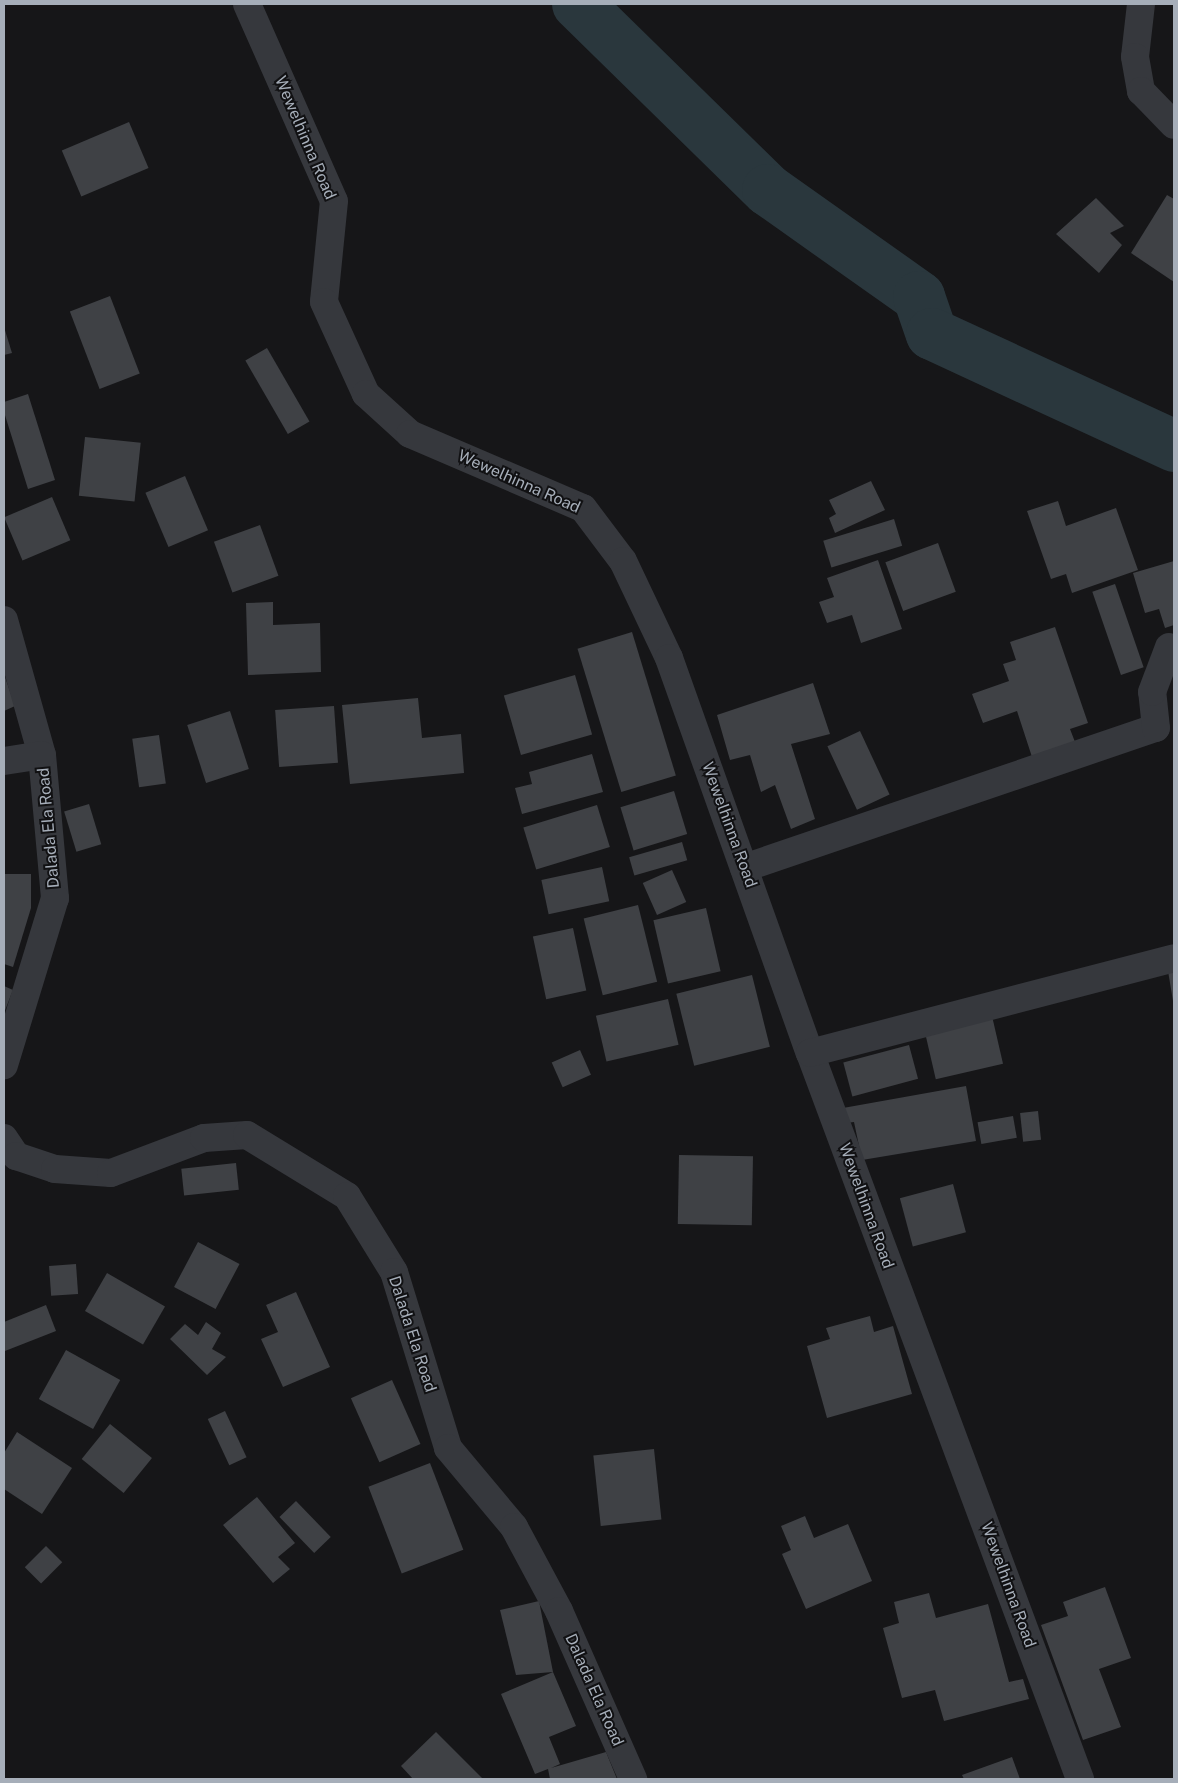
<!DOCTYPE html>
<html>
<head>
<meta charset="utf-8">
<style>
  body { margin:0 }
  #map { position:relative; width:1178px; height:1783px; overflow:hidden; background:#161618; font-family:"Public Sans",sans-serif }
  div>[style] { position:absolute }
  .river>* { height:52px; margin:-26px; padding:0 26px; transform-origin:26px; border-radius:26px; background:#2a373d }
  .building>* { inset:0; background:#3f4145; transform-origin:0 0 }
  .minor>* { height:28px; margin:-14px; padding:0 14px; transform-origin:14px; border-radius:14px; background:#36383d }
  span { translate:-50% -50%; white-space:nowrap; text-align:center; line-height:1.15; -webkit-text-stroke:4px #111113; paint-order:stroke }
  .street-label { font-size:16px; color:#a6aeb9 }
  .frame { position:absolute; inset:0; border:5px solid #a6aeb9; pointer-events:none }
</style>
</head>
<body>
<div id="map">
  <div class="river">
    <i style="left:578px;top:4px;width:266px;rotate:44.4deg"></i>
    <i style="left:768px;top:190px;width:185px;rotate:35.3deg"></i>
    <i style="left:919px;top:297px;width:39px;rotate:71deg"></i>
    <i style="left:932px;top:334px;width:267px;rotate:24.8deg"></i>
  </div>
  <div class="building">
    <i style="left:129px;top:122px;width:50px;height:73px;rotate:67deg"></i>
    <i style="clip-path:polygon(1167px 195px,1174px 199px,1174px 282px,1131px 253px)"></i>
    <i style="clip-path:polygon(1096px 198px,1124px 226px,1110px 233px,1122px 245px,1099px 273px,1056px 234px)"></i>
    <i style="left:110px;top:296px;width:83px;height:43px;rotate:69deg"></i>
    <i style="clip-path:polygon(4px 327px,12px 353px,4px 355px)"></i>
    <i style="left:267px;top:348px;width:85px;height:25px;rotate:60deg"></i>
    <i style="clip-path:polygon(28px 394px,55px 480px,28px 489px,4px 412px,4px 402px)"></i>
    <i style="left:85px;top:437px;width:56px;height:59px;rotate:6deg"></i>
    <i style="left:185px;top:476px;width:59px;height:43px;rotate:67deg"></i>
    <i style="clip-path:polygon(871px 481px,885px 510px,835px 533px,829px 518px,836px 514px,829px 500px)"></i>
    <i style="left:52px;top:497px;width:47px;height:52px;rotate:67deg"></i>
    <i style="clip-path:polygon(1058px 501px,1066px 526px,1116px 508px,1138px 570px,1072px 593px,1066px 574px,1051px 579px,1027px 511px)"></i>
    <i style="left:894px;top:519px;width:28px;height:74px;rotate:73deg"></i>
    <i style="left:260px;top:525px;width:54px;height:49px;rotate:70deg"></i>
    <i style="left:938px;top:543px;width:52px;height:56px;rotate:70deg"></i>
    <i style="clip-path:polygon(878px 560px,902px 629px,861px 643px,852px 615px,827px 623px,819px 602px,834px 597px,827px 578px)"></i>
    <i style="clip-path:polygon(1174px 561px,1174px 625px,1165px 628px,1159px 609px,1145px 613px,1133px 573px)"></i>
    <i style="left:1115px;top:584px;width:88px;height:24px;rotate:71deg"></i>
    <i style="clip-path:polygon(273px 602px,273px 625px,320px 623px,321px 672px,248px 675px,246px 603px)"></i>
    <i style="clip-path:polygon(1055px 627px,1088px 723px,1070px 729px,1075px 742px,1032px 757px,1017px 711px,983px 723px,972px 694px,1009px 681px,1003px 664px,1016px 660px,1010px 642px)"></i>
    <i style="left:632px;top:632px;width:150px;height:57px;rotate:73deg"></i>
    <i style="clip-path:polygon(4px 674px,15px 706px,4px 711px)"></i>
    <i style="left:575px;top:675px;width:62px;height:74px;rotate:74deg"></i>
    <i style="clip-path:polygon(813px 683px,830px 734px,791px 744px,815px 819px,791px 829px,775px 785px,761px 792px,750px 755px,730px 760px,717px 715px)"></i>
    <i style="clip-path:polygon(418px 698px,422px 738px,461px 734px,464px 773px,350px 784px,342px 705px)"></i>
    <i style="left:334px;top:706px;width:57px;height:59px;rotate:86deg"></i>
    <i style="left:230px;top:711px;width:61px;height:45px;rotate:72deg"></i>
    <i style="left:860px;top:731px;width:70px;height:36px;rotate:65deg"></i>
    <i style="left:159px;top:735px;width:49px;height:27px;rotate:82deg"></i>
    <i style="clip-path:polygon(592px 754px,603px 792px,522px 814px,515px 788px,532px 784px,529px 772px)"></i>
    <i style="left:674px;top:791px;width:45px;height:56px;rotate:73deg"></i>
    <i style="left:89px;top:804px;width:42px;height:26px;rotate:73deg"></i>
    <i style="left:597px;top:805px;width:44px;height:77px;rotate:73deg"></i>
    <i style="left:682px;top:842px;width:19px;height:55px;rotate:74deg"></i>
    <i style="left:602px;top:867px;width:35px;height:62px;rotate:78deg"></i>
    <i style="left:672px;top:870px;width:35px;height:32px;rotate:66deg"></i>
    <i style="clip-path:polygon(4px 874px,31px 874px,31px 908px,13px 967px,4px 964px)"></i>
    <i style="left:638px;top:905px;width:79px;height:56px;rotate:76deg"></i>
    <i style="left:706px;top:908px;width:65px;height:54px;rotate:77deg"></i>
    <i style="left:573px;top:928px;width:64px;height:41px;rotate:78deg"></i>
    <i style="clip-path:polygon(1174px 970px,1174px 1001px,1173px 1001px,1168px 971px)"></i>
    <i style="left:752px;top:975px;width:74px;height:78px;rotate:76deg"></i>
    <i style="clip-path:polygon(4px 986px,13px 990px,4px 1013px)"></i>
    <i style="left:668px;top:999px;width:47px;height:74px;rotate:77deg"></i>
    <i style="left:992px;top:1016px;width:49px;height:69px;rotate:77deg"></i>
    <i style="left:909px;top:1045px;width:35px;height:68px;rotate:75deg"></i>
    <i style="left:580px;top:1050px;width:27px;height:31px;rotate:66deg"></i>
    <i style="clip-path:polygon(966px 1086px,976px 1141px,862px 1160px,854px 1122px,846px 1123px,843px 1108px)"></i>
    <i style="left:1038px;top:1111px;width:29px;height:18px;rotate:84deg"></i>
    <i style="left:1013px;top:1116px;width:22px;height:36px;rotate:80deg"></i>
    <i style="left:679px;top:1155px;width:74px;height:69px;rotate:1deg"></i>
    <i style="left:236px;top:1163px;width:27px;height:55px;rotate:84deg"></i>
    <i style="left:953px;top:1184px;width:50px;height:55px;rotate:75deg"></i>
    <i style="left:198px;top:1242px;width:47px;height:51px;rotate:28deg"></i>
    <i style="left:76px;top:1264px;width:30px;height:27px;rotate:86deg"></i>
    <i style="left:107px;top:1273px;width:67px;height:44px;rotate:30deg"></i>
    <i style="clip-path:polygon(296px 1292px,330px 1367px,283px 1387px,261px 1339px,278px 1332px,266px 1305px)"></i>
    <i style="clip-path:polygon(46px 1305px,56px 1331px,5px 1351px,4px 1322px)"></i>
    <i style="clip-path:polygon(870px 1316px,874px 1332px,893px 1326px,912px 1394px,827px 1418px,807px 1346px,830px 1339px,826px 1328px)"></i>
    <i style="clip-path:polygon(206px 1322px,221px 1333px,212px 1349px,226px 1357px,207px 1375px,170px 1339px,185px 1324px,198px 1335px)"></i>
    <i style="left:66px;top:1350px;width:62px;height:56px;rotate:29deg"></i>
    <i style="left:392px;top:1380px;width:70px;height:45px;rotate:66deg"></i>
    <i style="left:225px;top:1411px;width:51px;height:19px;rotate:65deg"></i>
    <i style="left:110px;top:1424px;width:54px;height:45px;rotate:39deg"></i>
    <i style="clip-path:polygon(17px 1432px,72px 1468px,42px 1514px,4px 1489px,4px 1453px)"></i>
    <i style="left:654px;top:1449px;width:71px;height:61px;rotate:84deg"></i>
    <i style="left:430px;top:1463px;width:93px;height:66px;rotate:69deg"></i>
    <i style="clip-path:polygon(257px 1497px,295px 1543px,278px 1557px,290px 1569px,273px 1583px,223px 1525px)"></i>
    <i style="left:296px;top:1501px;width:50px;height:23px;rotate:46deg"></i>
    <i style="clip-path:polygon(805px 1516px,814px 1538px,848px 1524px,872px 1581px,806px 1609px,782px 1554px,791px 1550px,781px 1526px)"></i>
    <i style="left:46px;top:1546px;width:23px;height:30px;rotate:45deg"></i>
    <i style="clip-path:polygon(1105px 1587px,1131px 1658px,1099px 1669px,1121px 1727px,1083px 1740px,1041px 1625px,1068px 1616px,1063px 1602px)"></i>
    <i style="clip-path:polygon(929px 1593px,936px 1618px,988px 1604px,1009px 1682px,1023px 1679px,1029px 1699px,944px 1721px,935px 1690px,902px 1698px,883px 1628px,899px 1623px,894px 1602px)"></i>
    <i style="clip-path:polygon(539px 1601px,553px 1672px,516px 1675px,500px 1610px)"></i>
    <i style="clip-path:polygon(553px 1672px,576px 1726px,549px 1737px,560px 1764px,551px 1768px,606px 1752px,617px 1779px,550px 1779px,548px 1769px,535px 1774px,501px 1694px)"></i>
    <i style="clip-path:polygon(436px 1732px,483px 1779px,413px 1779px,401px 1766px)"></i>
    <i style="clip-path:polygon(1012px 1757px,1020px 1779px,964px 1779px,962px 1775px)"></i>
  </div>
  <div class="minor">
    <i style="left:247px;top:4px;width:215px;rotate:66.2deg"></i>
    <i style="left:334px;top:201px;width:101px;rotate:95.7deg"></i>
    <i style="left:324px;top:302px;width:101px;rotate:65.5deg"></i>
    <i style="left:366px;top:394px;width:59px;rotate:42.3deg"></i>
    <i style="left:410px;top:434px;width:188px;rotate:23.2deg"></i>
    <i style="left:583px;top:508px;width:66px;rotate:53deg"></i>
    <i style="left:623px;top:561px;width:107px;rotate:64.6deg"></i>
    <i style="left:669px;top:658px;width:419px;rotate:70.4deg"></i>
    <i style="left:810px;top:1053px;width:775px;rotate:69.6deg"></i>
    <i style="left:1141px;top:4px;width:53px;rotate:96.5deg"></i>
    <i style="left:1135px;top:57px;width:35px;rotate:80deg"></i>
    <i style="left:1141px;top:91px;width:47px;rotate:45.9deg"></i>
    <i style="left:4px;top:620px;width:140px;rotate:74.3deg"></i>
    <i style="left:42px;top:755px;width:144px;rotate:84.8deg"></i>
    <i style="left:55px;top:898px;width:175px;rotate:107deg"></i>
    <i style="left:4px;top:761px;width:38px;rotate:-9deg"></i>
    <i style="left:744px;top:868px;width:435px;rotate:-18.8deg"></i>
    <i style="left:1156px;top:728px;width:36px;rotate:-96deg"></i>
    <i style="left:1152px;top:692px;width:48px;rotate:-69.3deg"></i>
    <i style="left:810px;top:1053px;width:376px;rotate:-14.6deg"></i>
    <i style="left:4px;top:1138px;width:22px;rotate:56deg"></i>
    <i style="left:16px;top:1156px;width:41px;rotate:18.4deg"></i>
    <i style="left:55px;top:1169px;width:56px;rotate:4.1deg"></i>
    <i style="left:111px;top:1173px;width:99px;rotate:-20.6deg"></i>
    <i style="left:204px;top:1138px;width:43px;rotate:-4deg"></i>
    <i style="left:247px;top:1135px;width:117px;rotate:31.4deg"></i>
    <i style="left:347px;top:1196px;width:89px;rotate:58.3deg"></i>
    <i style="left:394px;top:1272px;width:184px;rotate:72.9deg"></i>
    <i style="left:448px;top:1448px;width:103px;rotate:50.1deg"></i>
    <i style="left:514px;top:1527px;width:95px;rotate:61.8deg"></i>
    <i style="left:559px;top:1611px;width:184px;rotate:66.2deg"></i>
  </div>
  <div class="street-label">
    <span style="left:305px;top:138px;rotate:67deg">Wewelhinna Road</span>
    <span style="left:519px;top:482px;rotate:24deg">Wewelhinna Road</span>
    <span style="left:729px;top:825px;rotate:70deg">Wewelhinna Road</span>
    <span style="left:49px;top:828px;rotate:-95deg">Dalada Ela Road</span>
    <span style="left:866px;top:1206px;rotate:70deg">Wewelhinna Road</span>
    <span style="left:412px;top:1334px;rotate:72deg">Dalada Ela Road</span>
    <span style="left:1008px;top:1585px;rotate:70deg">Wewelhinna Road</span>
    <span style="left:594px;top:1690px;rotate:66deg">Dalada Ela Road</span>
  </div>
  <div class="frame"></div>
</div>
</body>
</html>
